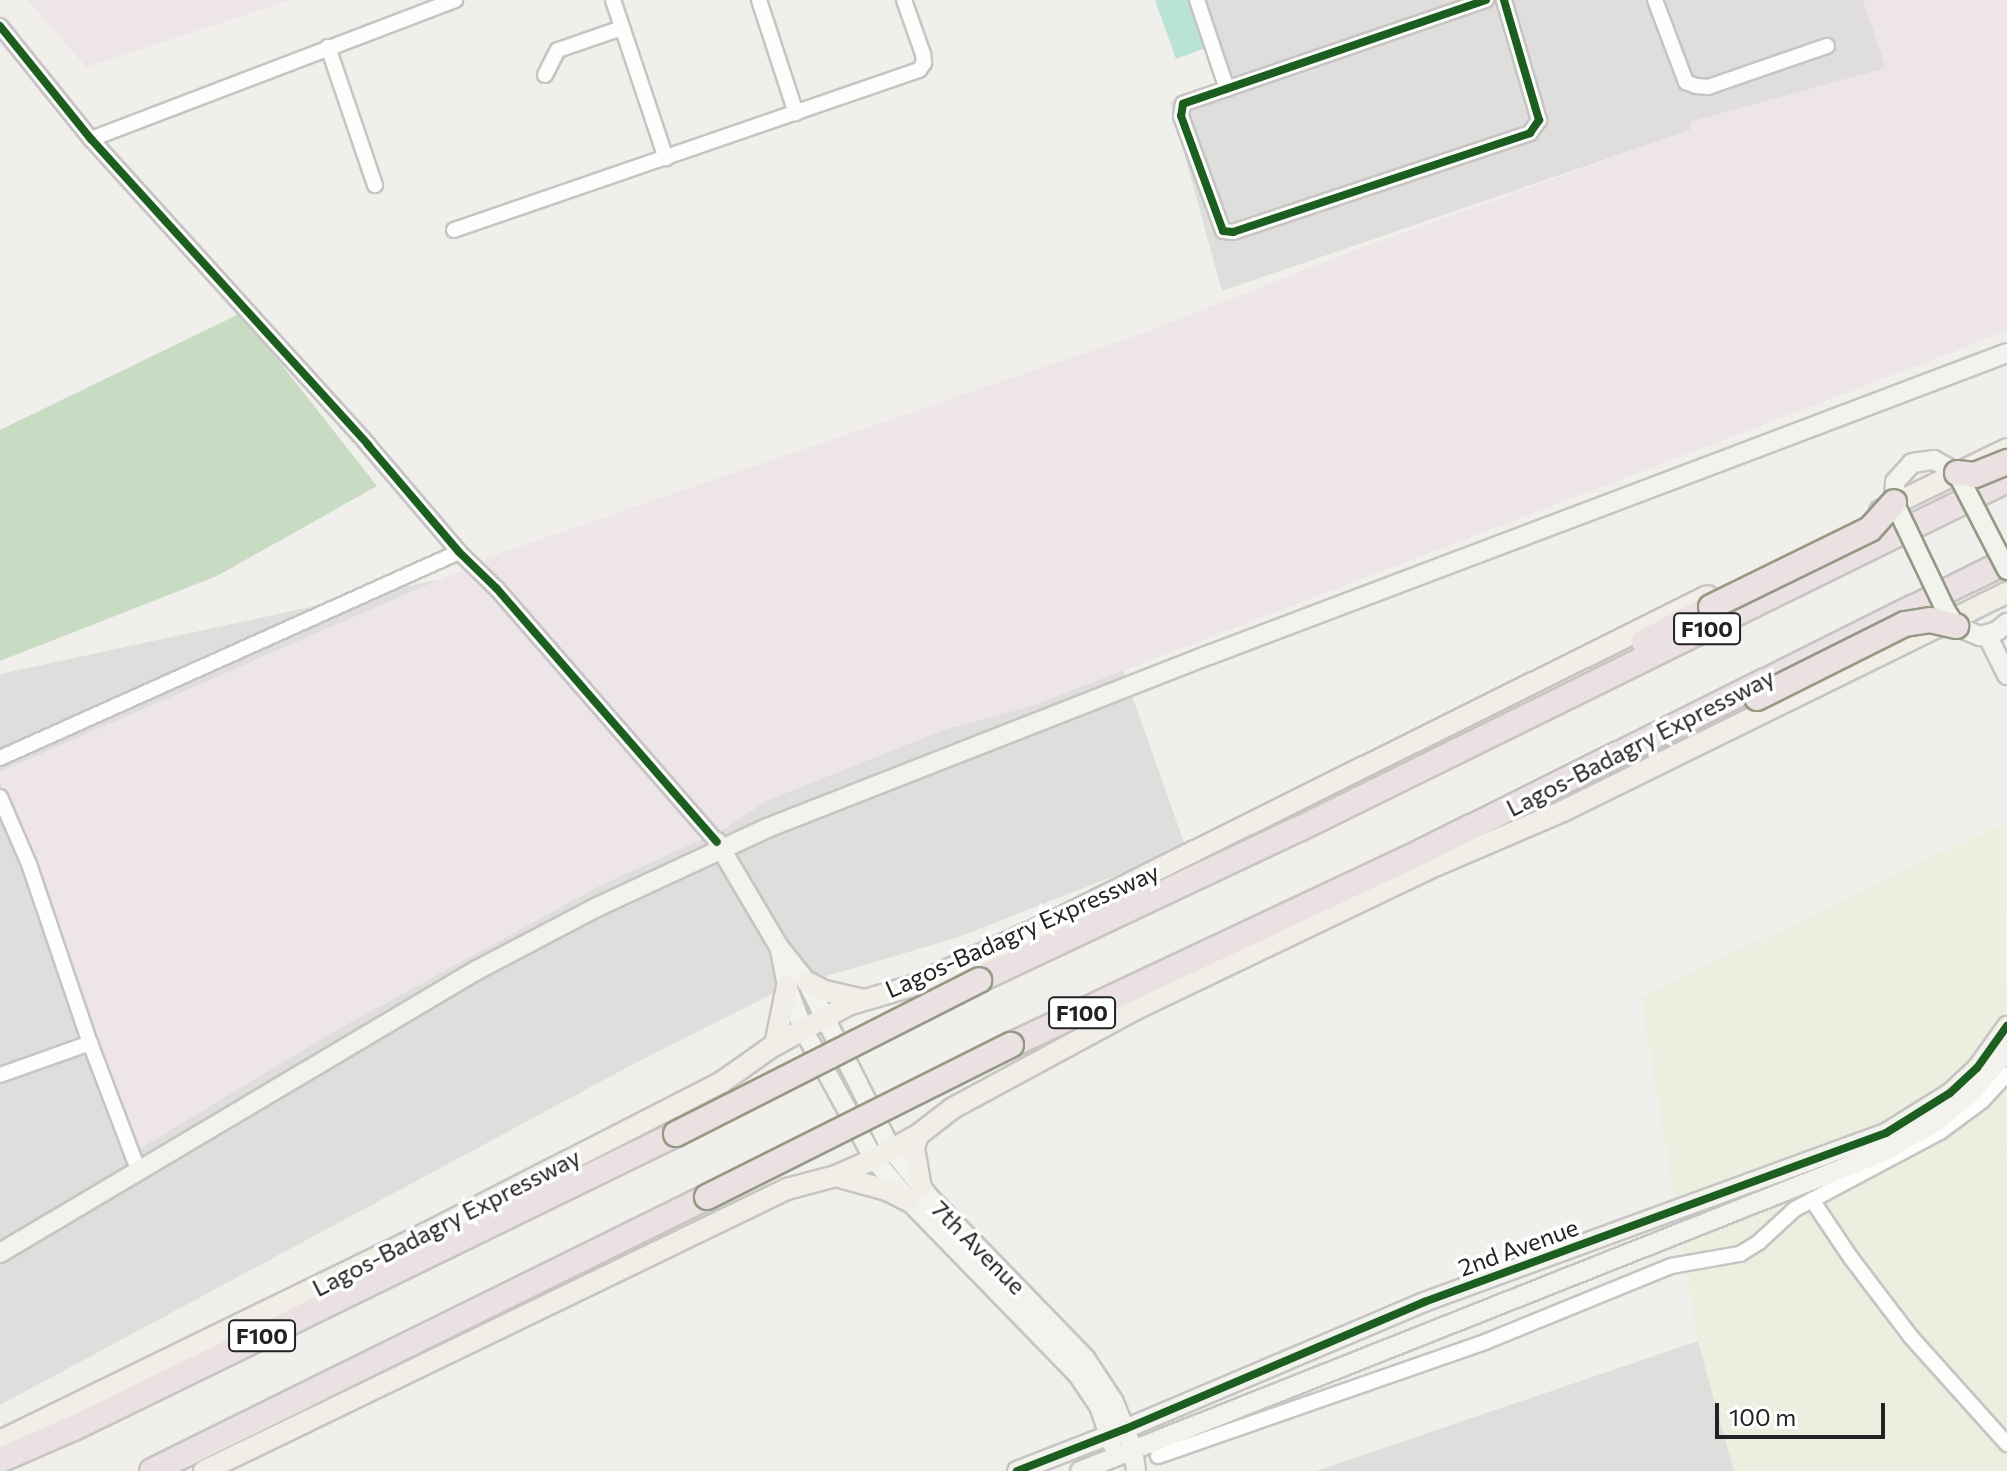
<!DOCTYPE html>
<html>
<head>
<meta charset="utf-8">
<style>
  body { margin:0 }
  #map { position:relative; width:2007px; height:1471px; overflow:hidden; background:#f0efeb; font-family:Commissioner,sans-serif }
  div>[style] { position:absolute }
  .residential>* { inset:0; background:#dfdedc }
  .industrial>* { inset:0; background:#ede5e8 }
  .farmland>* { inset:0; background:#eceee0 }
  .forest>* { inset:0; background:#c8dcc3 }
  .pitch>* { inset:0; background:#bae3d7 }
  .roads { filter:drop-shadow(2px 0 #c6c5c3) drop-shadow(-2px 0 #c6c5c3) drop-shadow(0 2px #c6c5c3) drop-shadow(0 -2px #c6c5c3) }
  .street>* { height:14px; margin:-7px; padding:0 7px; transform-origin:7px; border-radius:7px; background:#fdfdfc }
  .secondary>* { height:18px; margin:-9px; padding:0 9px; transform-origin:9px; border-radius:9px; background:#f3f3ed }
  .primary>* { height:20px; margin:-10px; padding:0 10px; transform-origin:10px; border-radius:10px; background:#f1eee8 }
  .highway>* { height:24px; margin:-12px; padding:0 12px; transform-origin:12px; border-radius:12px; background:#ebe1e2 }
  .bridges { filter:drop-shadow(2px 0 #959984) drop-shadow(-2px 0 #959984) drop-shadow(0 2px #959984) drop-shadow(0 -2px #959984) }
  .secondary-bridge>* { height:18px; margin:-9px; padding:0 9px; transform-origin:9px; border-radius:9px; background:#f3f3ed }
  .highway-bridge>* { height:24px; margin:-12px; padding:0 12px; transform-origin:12px; border-radius:12px; background:#ebe1e2 }
  .cycleway>* { height:8px; margin:-4px; padding:0 4px; transform-origin:4px; border-radius:4px; background:#1b5e20 }
  span { translate:-50% -50%; white-space:nowrap; text-align:center; line-height:1.15; -webkit-text-stroke:7px #fff; paint-order:stroke }
  .shield-label span { padding:2px 6px; background:#fff; border:2px solid; border-radius:6px; -webkit-text-stroke-width:0 }
  .shield-label { font-size:22px; color:#222; font-weight:700 }
  .street-label { font-size:24px; color:#222 }
  .scale { position:absolute; left:1715px; top:1403px; width:170px; height:36px; box-sizing:border-box; border:4px solid #222; border-top:0; padding-left:10px; font-size:24px; line-height:28px; white-space:nowrap; color:#222; -webkit-text-stroke:6px #fff; paint-order:stroke }
</style>
</head>
<body>
<div id="map">
  <div class="residential">
    <i style="clip-path:polygon(1190px 0,1863px 0,1887px 68px,1690px 122px,1691px 130px,1222px 291px,1170px 102px,1217px 87px)"></i>
    <i style="clip-path:polygon(441px 579px,0 772px,0 674px)"></i>
    <i style="clip-path:polygon(1123px 670px,1186px 848px,956px 938px,782px 989px,639px 1061px,0 1405px,0 782px,34px 866px,129px 1155px,331px 1033px,599px 886px,723px 829px,768px 800px,943px 730px,1031px 706px)"></i>
    <i style="clip-path:polygon(1698px 1341px,1734px 1471px,1316px 1471px)"></i>
  </div>
  <div class="industrial">
    <i style="clip-path:polygon(28px 0,291px 0,86px 67px)"></i>
    <i style="clip-path:polygon(1863px 0,2007px 0,2007px 331px,1031px 706px,943px 730px,768px 800px,723px 829px,599px 886px,331px 1033px,129px 1155px,34px 866px,0 782px,0 772px,503px 552px,1144px 333px,1350px 252px,1690px 130px,1690px 122px,1886px 68px)"></i>
  </div>
  <div class="farmland">
    <i style="clip-path:polygon(2004px 823px,2007px 1471px,1734px 1471px,1698px 1341px,1641px 997px)"></i>
  </div>
  <div class="forest">
    <i style="clip-path:polygon(241px 313px,377px 486px,217px 576px,0 661px,0 430px)"></i>
  </div>
  <div class="pitch">
    <i style="clip-path:polygon(1155px 0,1188px 0,1205px 48px,1176px 59px)"></i>
  </div>
  <div class="roads">
    <div class="street">
      <i style="left:613px;top:0;width:167px;rotate:71.5deg"></i>
      <i style="left:759px;top:0;width:119px;rotate:71.9deg"></i>
      <i style="left:1197px;top:0;width:94px;rotate:71.4deg"></i>
      <i style="left:1486px;top:0;width:320px;rotate:161.1deg"></i>
      <i style="left:1183px;top:104px;width:12px;rotate:99deg"></i>
      <i style="left:1181px;top:116px;width:122px;rotate:69.9deg"></i>
      <i style="left:1223px;top:231px;width:10px;rotate:6deg"></i>
      <i style="left:1233px;top:232px;width:313px;rotate:-18.4deg"></i>
      <i style="left:1530px;top:133px;width:16px;rotate:-55deg"></i>
      <i style="left:1539px;top:120px;width:125px;rotate:-106.3deg"></i>
      <i style="left:1655px;top:0;width:88px;rotate:69.3deg"></i>
      <i style="left:1686px;top:82px;width:11px;rotate:22deg"></i>
      <i style="left:1696px;top:86px;width:12px;rotate:5deg"></i>
      <i style="left:1708px;top:87px;width:126px;rotate:-19deg"></i>
      <i style="left:0;top:26px;width:145px;rotate:51.2deg"></i>
      <i style="left:91px;top:139px;width:413px;rotate:47.8deg"></i>
      <i style="left:368px;top:445px;width:140px;rotate:49.6deg"></i>
      <i style="left:459px;top:552px;width:53px;rotate:44.2deg"></i>
      <i style="left:497px;top:589px;width:335px;rotate:49deg"></i>
      <i style="left:328px;top:47px;width:146px;rotate:71.2deg"></i>
      <i style="left:545px;top:75px;width:28px;rotate:-63deg"></i>
      <i style="left:558px;top:50px;width:68px;rotate:-19deg"></i>
      <i style="left:91px;top:139px;width:390px;rotate:-20.9deg"></i>
      <i style="left:454px;top:230px;width:492px;rotate:-19deg"></i>
      <i style="left:919px;top:70px;width:9px;rotate:-54deg"></i>
      <i style="left:924px;top:63px;width:9px;rotate:-96deg"></i>
      <i style="left:923px;top:54px;width:57px;rotate:-109.4deg"></i>
      <i style="left:0;top:758px;width:503px;rotate:-24.17deg"></i>
      <i style="left:0;top:797px;width:73px;rotate:66.6deg"></i>
      <i style="left:29px;top:864px;width:189px;rotate:71.2deg"></i>
      <i style="left:90px;top:1043px;width:138px;rotate:69.2deg"></i>
      <i style="left:0;top:1075px;width:96px;rotate:-19.6deg"></i>
      <i style="left:1812px;top:1200px;width:70px;rotate:56.1deg"></i>
      <i style="left:1851px;top:1258px;width:99px;rotate:52.8deg"></i>
      <i style="left:1911px;top:1337px;width:144px;rotate:48.1deg"></i>
      <i style="left:1158px;top:1456px;width:346px;rotate:-19.2deg"></i>
      <i style="left:1485px;top:1342px;width:201px;rotate:-22.2deg"></i>
      <i style="left:1671px;top:1266px;width:70px;rotate:-9.9deg"></i>
      <i style="left:1740px;top:1254px;width:22px;rotate:-32deg"></i>
      <i style="left:1759px;top:1242px;width:49px;rotate:-42.5deg"></i>
      <i style="left:1795px;top:1209px;width:164px;rotate:-28deg"></i>
      <i style="left:1940px;top:1132px;width:52px;rotate:-36.4deg"></i>
      <i style="left:1982px;top:1101px;width:37px;rotate:-47deg"></i>
    </div>
    <div class="secondary">
      <i style="left:1894px;top:502px;width:20px;rotate:-87deg"></i>
      <i style="left:1895px;top:482px;width:25px;rotate:-48deg"></i>
      <i style="left:1912px;top:463px;width:22px;rotate:-8deg"></i>
      <i style="left:1934px;top:460px;width:26px;rotate:29deg"></i>
      <i style="left:1956px;top:626px;width:26px;rotate:23deg"></i>
      <i style="left:1980px;top:636px;width:18px;rotate:-16deg"></i>
      <i style="left:1997px;top:631px;width:13px;rotate:-39deg"></i>
      <i style="left:1987px;top:635px;width:45px;rotate:63.4deg"></i>
      <i style="left:717px;top:842px;width:122px;rotate:59.4deg"></i>
      <i style="left:779px;top:947px;width:45px;rotate:51.3deg"></i>
      <i style="left:807px;top:982px;width:187px;rotate:63.3deg"></i>
      <i style="left:891px;top:1149px;width:63px;rotate:51.5deg"></i>
      <i style="left:930px;top:1198px;width:223px;rotate:45.9deg"></i>
      <i style="left:1085px;top:1358px;width:53px;rotate:56.6deg"></i>
      <i style="left:1114px;top:1402px;width:51px;rotate:68deg"></i>
      <i style="left:1133px;top:1449px;width:22px;rotate:82deg"></i>
      <i style="left:780px;top:950px;width:37px;rotate:79deg"></i>
      <i style="left:787px;top:986px;width:46px;rotate:69.6deg"></i>
      <i style="left:803px;top:1029px;width:148px;rotate:61.4deg"></i>
      <i style="left:874px;top:1159px;width:55px;rotate:50.2deg"></i>
      <i style="left:909px;top:1201px;width:243px;rotate:45.8deg"></i>
      <i style="left:1078px;top:1375px;width:37px;rotate:56deg"></i>
      <i style="left:1099px;top:1406px;width:40px;rotate:71.1deg"></i>
      <i style="left:0;top:1253px;width:555px;rotate:-30.68deg"></i>
      <i style="left:477px;top:970px;width:136px;rotate:-27.7deg"></i>
      <i style="left:597px;top:907px;width:187px;rotate:-24.9deg"></i>
      <i style="left:767px;top:828px;width:475px;rotate:-21.4deg"></i>
      <i style="left:1209px;top:655px;width:853px;rotate:-20.73deg"></i>
      <i style="left:1017px;top:1471px;width:116px;rotate:-21.3deg"></i>
      <i style="left:1125px;top:1429px;width:325px;rotate:-23deg"></i>
      <i style="left:1424px;top:1302px;width:492px;rotate:-20.1deg"></i>
      <i style="left:1886px;top:1133px;width:75px;rotate:-32deg"></i>
      <i style="left:1950px;top:1093px;width:37px;rotate:-43deg"></i>
      <i style="left:1977px;top:1068px;width:52px;rotate:-54.5deg"></i>
      <i style="left:1080px;top:1471px;width:865px;rotate:-21.64deg"></i>
      <i style="left:1884px;top:1152px;width:60px;rotate:-30deg"></i>
      <i style="left:1936px;top:1122px;width:48px;rotate:-40deg"></i>
      <i style="left:1973px;top:1091px;width:52px;rotate:-49.6deg"></i>
    </div>
    <div class="primary">
      <i style="left:1880px;top:511px;width:141px;rotate:-26deg"></i>
      <i style="left:807px;top:982px;width:20px;rotate:27deg"></i>
      <i style="left:825px;top:991px;width:37px;rotate:13deg"></i>
      <i style="left:775px;top:1045px;width:60px;rotate:-78.5deg"></i>
      <i style="left:918px;top:1135px;width:14px;rotate:107deg"></i>
      <i style="left:914px;top:1148px;width:40px;rotate:80deg"></i>
      <i style="left:836px;top:1176px;width:53px;rotate:15.4deg"></i>
      <i style="left:887px;top:1190px;width:25px;rotate:27deg"></i>
      <i style="left:0;top:1441px;width:473px;rotate:-26deg"></i>
      <i style="left:425px;top:1234px;width:334px;rotate:-27.1deg"></i>
      <i style="left:722px;top:1082px;width:59px;rotate:-35.3deg"></i>
      <i style="left:770px;top:1048px;width:89px;rotate:-28.9deg"></i>
      <i style="left:848px;top:1005px;width:67px;rotate:-16.5deg"></i>
      <i style="left:912px;top:986px;width:147px;rotate:-24.5deg"></i>
      <i style="left:1046px;top:925px;width:739px;rotate:-26.43deg"></i>
      <i style="left:204px;top:1471px;width:648px;rotate:-25.81deg"></i>
      <i style="left:787px;top:1189px;width:51px;rotate:-14.9deg"></i>
      <i style="left:836px;top:1176px;width:42px;rotate:-24.1deg"></i>
      <i style="left:874px;top:1159px;width:50px;rotate:-28.6deg"></i>
      <i style="left:918px;top:1135px;width:44px;rotate:-37.6deg"></i>
      <i style="left:953px;top:1108px;width:206px;rotate:-28.4deg"></i>
      <i style="left:1134px;top:1010px;width:336px;rotate:-25.6deg"></i>
      <i style="left:1437px;top:865px;width:137px;rotate:-23.2deg"></i>
      <i style="left:1563px;top:811px;width:495px;rotate:-26.2deg"></i>
    </div>
    <div class="highway">
      <i style="left:1644px;top:642px;width:76px;rotate:-27.6deg"></i>
      <i style="left:979px;top:980px;width:354px;rotate:-25.3deg"></i>
      <i style="left:1299px;top:829px;width:789px;rotate:-26.24deg"></i>
      <i style="left:1011px;top:1045px;width:451px;rotate:-25.2deg"></i>
      <i style="left:1419px;top:853px;width:657px;rotate:-26.41deg"></i>
      <i style="left:0;top:1460px;width:81px;rotate:-23.4deg"></i>
      <i style="left:74px;top:1428px;width:670px;rotate:-26.03deg"></i>
      <i style="left:152px;top:1471px;width:619px;rotate:-26.28deg"></i>
    </div>
  </div>
  <div class="bridges">
    <div class="secondary-bridge">
      <i style="left:1957px;top:473px;width:109px;rotate:62.7deg"></i>
      <i style="left:1894px;top:502px;width:121px;rotate:64.5deg"></i>
      <i style="left:1946px;top:611px;width:18px;rotate:56deg"></i>
    </div>
    <div class="highway-bridge">
      <i style="left:1957px;top:473px;width:18px;rotate:6deg"></i>
      <i style="left:1975px;top:475px;width:35px;rotate:-22deg"></i>
      <i style="left:1711px;top:607px;width:177px;rotate:-26.1deg"></i>
      <i style="left:1870px;top:529px;width:36px;rotate:-48deg"></i>
      <i style="left:1757px;top:698px;width:165px;rotate:-26.6deg"></i>
      <i style="left:1905px;top:624px;width:25px;rotate:-9deg"></i>
      <i style="left:1930px;top:620px;width:27px;rotate:13deg"></i>
      <i style="left:676px;top:1134px;width:340px;rotate:-26.9deg"></i>
      <i style="left:707px;top:1197px;width:340px;rotate:-26.6deg"></i>
    </div>
  </div>
  <div class="cycleway">
    <i style="left:1486px;top:0;width:320px;rotate:161.1deg"></i>
    <i style="left:1183px;top:104px;width:12px;rotate:99deg"></i>
    <i style="left:1181px;top:116px;width:122px;rotate:69.9deg"></i>
    <i style="left:1223px;top:231px;width:10px;rotate:6deg"></i>
    <i style="left:1233px;top:232px;width:313px;rotate:-18.4deg"></i>
    <i style="left:1530px;top:133px;width:16px;rotate:-55deg"></i>
    <i style="left:1539px;top:120px;width:125px;rotate:-106.3deg"></i>
    <i style="left:0;top:26px;width:145px;rotate:51.2deg"></i>
    <i style="left:91px;top:139px;width:413px;rotate:47.8deg"></i>
    <i style="left:368px;top:445px;width:140px;rotate:49.6deg"></i>
    <i style="left:459px;top:552px;width:53px;rotate:44.2deg"></i>
    <i style="left:497px;top:589px;width:335px;rotate:49deg"></i>
    <i style="left:1017px;top:1471px;width:116px;rotate:-21.3deg"></i>
    <i style="left:1125px;top:1429px;width:325px;rotate:-23deg"></i>
    <i style="left:1424px;top:1302px;width:492px;rotate:-20.1deg"></i>
    <i style="left:1886px;top:1133px;width:75px;rotate:-32deg"></i>
    <i style="left:1950px;top:1093px;width:37px;rotate:-43deg"></i>
    <i style="left:1977px;top:1068px;width:52px;rotate:-54.5deg"></i>
  </div>
  <div class="shield-label">
    <span style="left:1707px;top:629px">F100</span>
    <span style="left:1082px;top:1013px">F100</span>
    <span style="left:262px;top:1336px">F100</span>
  </div>
  <div class="street-label">
    <span style="left:1640px;top:742px;rotate:-27deg">Lagos-Badagry Expressway</span>
    <span style="left:1022px;top:930px;rotate:-24deg">Lagos-Badagry Expressway</span>
    <span style="left:446px;top:1222px;rotate:-27deg">Lagos-Badagry Expressway</span>
    <span style="left:979px;top:1247px;rotate:45deg">7th Avenue</span>
    <span style="left:1518px;top:1247px;rotate:-20deg">2nd Avenue</span>
  </div>
  <div class="scale">100 m</div>
</div>
</body>
</html>
